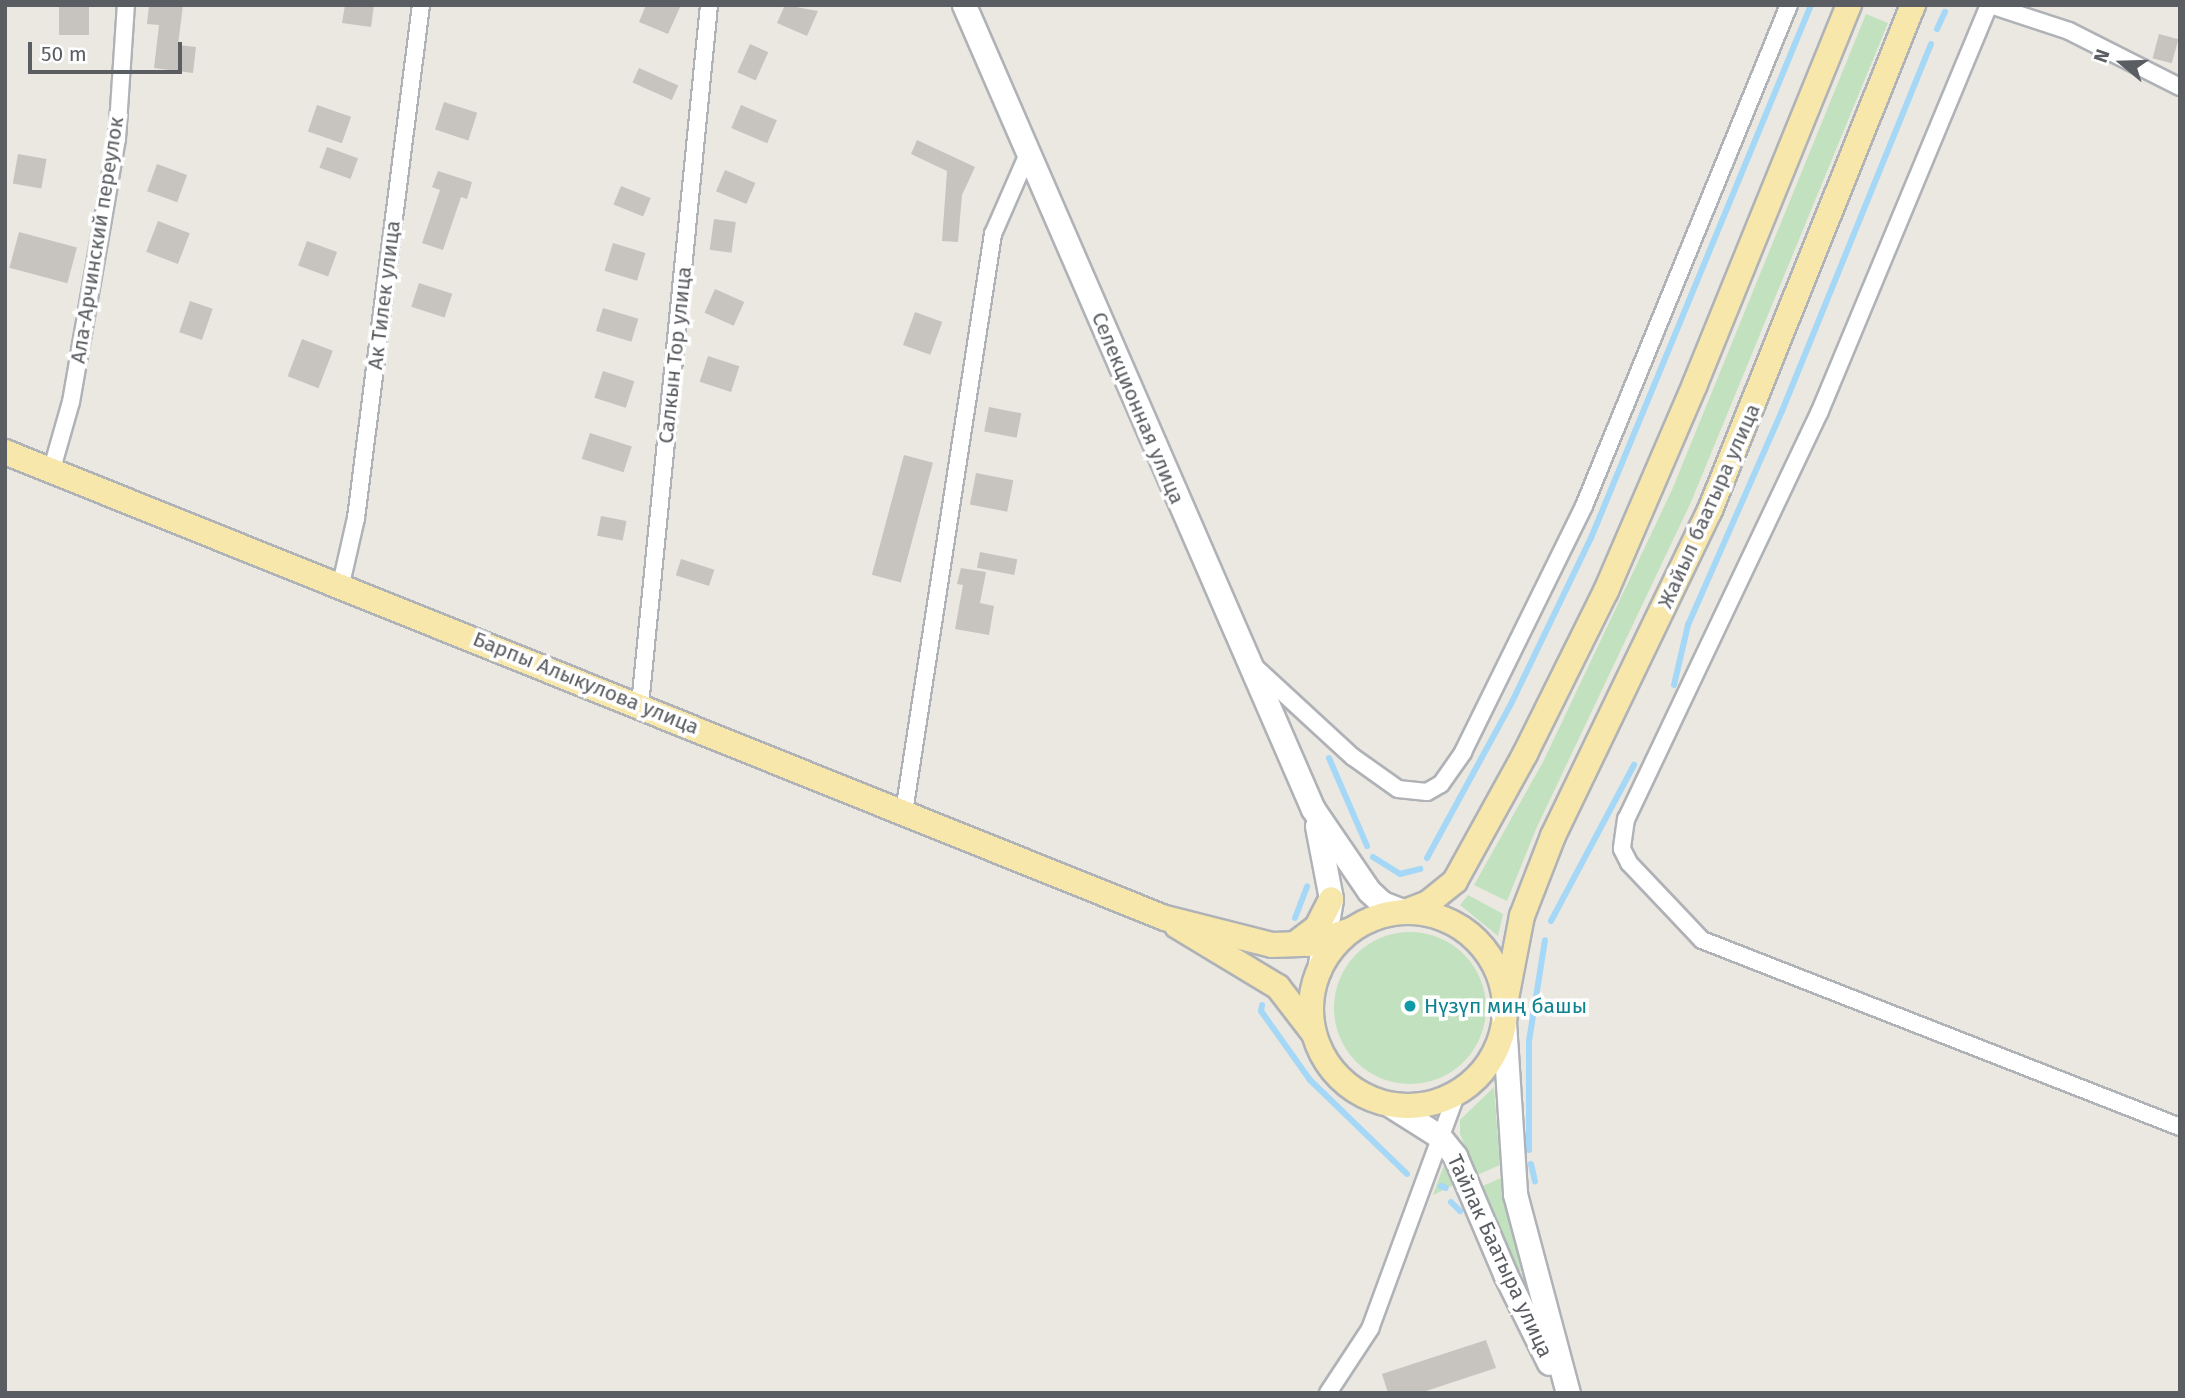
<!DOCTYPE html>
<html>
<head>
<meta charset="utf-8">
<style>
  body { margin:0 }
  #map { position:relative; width:2185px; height:1398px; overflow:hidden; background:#ebe8e1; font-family:"Fira Sans",sans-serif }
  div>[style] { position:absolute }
  .green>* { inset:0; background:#c1e1bf }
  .round { border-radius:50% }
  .stream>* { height:6px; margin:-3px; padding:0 3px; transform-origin:3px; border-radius:3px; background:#a5d7f7 }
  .building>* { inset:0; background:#c7c3be; transform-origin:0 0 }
  .roads { filter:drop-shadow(2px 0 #afb2b6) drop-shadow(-2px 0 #afb2b6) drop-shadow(0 2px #afb2b6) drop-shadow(0 -2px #afb2b6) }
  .street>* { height:16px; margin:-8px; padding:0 8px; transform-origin:8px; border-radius:8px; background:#fff }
  .secondary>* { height:23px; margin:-11.5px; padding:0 11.5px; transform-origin:11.5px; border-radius:11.5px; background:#fff }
  .primary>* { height:24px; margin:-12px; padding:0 12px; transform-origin:12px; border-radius:12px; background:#f7e7aa }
  .primary>.ring { margin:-12px; padding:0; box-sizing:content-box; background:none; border:24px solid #f7e7aa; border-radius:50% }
  .dots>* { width:19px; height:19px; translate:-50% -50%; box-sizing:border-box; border:4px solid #fff; border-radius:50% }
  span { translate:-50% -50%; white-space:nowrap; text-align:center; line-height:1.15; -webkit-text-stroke:7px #fff; paint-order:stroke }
  .street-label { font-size:21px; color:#5a5d61 }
  .culture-label { font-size:21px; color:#0d838f }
  .left { translate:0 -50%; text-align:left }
  .frame { position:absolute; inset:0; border:7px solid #5a5d61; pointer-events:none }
  .north { position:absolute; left:2087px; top:28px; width:70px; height:70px; -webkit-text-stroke:5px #fff; paint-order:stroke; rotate:289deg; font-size:19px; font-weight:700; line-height:28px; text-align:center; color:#5a5d61 }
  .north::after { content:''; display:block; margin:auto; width:24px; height:32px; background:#5a5d61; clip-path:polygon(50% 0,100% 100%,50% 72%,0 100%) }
  .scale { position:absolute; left:28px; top:42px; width:154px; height:32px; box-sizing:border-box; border:4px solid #5a5d61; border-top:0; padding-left:9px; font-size:21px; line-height:24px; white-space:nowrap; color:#5a5d61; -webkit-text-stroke:5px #fff; paint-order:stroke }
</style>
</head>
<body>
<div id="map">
  <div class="green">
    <i style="clip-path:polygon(1866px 14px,1888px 23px,1691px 502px,1536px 829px,1507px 901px,1474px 885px,1543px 762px,1672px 490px)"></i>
    <i style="clip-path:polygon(1468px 895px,1503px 914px,1498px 936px,1460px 905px)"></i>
    <i class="round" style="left:1334px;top:932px;width:152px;height:152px"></i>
    <i style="clip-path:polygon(1494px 1087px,1500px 1165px,1477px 1175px,1460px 1134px,1460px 1120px)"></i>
    <i style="clip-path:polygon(1444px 1165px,1454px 1185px,1433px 1195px)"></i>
    <i style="clip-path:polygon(1501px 1178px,1521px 1271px,1519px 1272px,1483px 1186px)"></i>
  </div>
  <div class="stream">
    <i style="left:1937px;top:29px;width:19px;rotate:-65deg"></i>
    <i style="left:1674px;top:685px;width:62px;rotate:-76.9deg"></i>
    <i style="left:1688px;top:625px;width:234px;rotate:-66.3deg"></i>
    <i style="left:1782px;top:411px;width:396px;rotate:-67.9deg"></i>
    <i style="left:1329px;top:758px;width:96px;rotate:66.6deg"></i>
    <i style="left:1373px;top:857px;width:32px;rotate:32deg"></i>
    <i style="left:1400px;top:874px;width:21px;rotate:-14deg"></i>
    <i style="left:1427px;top:858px;width:175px;rotate:-61.4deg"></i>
    <i style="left:1511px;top:704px;width:184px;rotate:-64.3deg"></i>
    <i style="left:1591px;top:538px;width:577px;rotate:-67.57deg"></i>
    <i style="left:1295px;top:918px;width:34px;rotate:-69deg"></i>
    <i style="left:1551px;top:921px;width:177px;rotate:-62deg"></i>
    <i style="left:1262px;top:1005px;width:6px;rotate:99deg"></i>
    <i style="left:1261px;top:1011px;width:85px;rotate:54.6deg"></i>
    <i style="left:1310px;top:1080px;width:135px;rotate:44.1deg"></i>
    <i style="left:1529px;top:1150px;width:109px;rotate:-90deg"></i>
    <i style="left:1529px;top:1041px;width:102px;rotate:-81deg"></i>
    <i style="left:1531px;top:1164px;width:18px;rotate:77deg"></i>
    <i style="left:1441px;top:1186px;width:5px;rotate:22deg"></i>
    <i style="left:1451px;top:1202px;width:13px;rotate:45deg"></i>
  </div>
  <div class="building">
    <i style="left:59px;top:5px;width:30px;height:30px"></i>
    <i style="clip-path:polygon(149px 5px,183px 5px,178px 45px,196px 47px,193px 73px,154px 68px,159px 25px,147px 24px)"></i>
    <i style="clip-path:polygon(345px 5px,374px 5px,371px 27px,342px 23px)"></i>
    <i style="clip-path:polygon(646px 5px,681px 5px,668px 34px,639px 22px)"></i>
    <i style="clip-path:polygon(785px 5px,818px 11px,807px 36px,777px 23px)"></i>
    <i style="left:2159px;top:34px;width:20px;height:25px;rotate:15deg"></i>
    <i style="left:750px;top:44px;width:20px;height:31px;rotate:24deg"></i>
    <i style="left:639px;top:68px;width:43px;height:16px;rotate:24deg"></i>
    <i style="left:444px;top:102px;width:35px;height:29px;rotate:18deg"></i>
    <i style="left:317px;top:105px;width:36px;height:28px;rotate:19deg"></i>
    <i style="left:741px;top:105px;width:39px;height:25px;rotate:23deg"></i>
    <i style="clip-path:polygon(917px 140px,975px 167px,962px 195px,958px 242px,942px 241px,947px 171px,911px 154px)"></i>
    <i style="left:327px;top:147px;width:33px;height:22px;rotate:20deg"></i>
    <i style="left:18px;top:154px;width:29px;height:30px;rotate:10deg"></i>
    <i style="left:157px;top:164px;width:32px;height:29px;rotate:20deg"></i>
    <i style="left:725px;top:170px;width:33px;height:23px;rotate:23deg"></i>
    <i style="clip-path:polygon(438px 171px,472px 182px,467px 199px,461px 197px,443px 250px,422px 243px,440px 190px,432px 187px)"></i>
    <i style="left:621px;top:186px;width:32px;height:20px;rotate:22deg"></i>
    <i style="left:714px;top:219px;width:22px;height:31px;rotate:8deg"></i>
    <i style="left:158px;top:221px;width:34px;height:33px;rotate:21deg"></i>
    <i style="left:19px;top:232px;width:60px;height:37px;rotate:15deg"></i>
    <i style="left:307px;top:241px;width:32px;height:26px;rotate:20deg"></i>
    <i style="left:613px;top:243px;width:34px;height:29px;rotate:17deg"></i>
    <i style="left:419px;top:283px;width:35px;height:25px;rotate:18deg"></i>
    <i style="left:715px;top:289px;width:32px;height:26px;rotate:24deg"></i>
    <i style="left:190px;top:301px;width:24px;height:33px;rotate:19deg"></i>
    <i style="left:603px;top:308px;width:37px;height:24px;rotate:17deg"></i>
    <i style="left:915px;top:312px;width:29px;height:35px;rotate:20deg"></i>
    <i style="left:302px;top:339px;width:33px;height:40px;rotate:21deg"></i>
    <i style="left:708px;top:356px;width:33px;height:27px;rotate:18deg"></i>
    <i style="left:603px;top:371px;width:33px;height:28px;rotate:18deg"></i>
    <i style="left:989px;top:407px;width:33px;height:25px;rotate:11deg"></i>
    <i style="left:590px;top:433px;width:44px;height:27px;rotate:18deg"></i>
    <i style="left:904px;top:455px;width:30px;height:124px;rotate:15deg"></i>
    <i style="left:976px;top:473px;width:38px;height:32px;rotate:11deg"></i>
    <i style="left:601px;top:516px;width:26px;height:20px;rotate:11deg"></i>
    <i style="left:980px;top:552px;width:38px;height:16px;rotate:11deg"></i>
    <i style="left:681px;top:559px;width:35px;height:17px;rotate:18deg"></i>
    <i style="clip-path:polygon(961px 568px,986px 572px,980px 603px,994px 606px,989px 635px,955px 629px,963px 585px,957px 584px)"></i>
    <i style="clip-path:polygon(1486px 1340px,1496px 1368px,1420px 1393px,1388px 1393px,1382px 1374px)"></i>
  </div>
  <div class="roads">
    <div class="street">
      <i style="left:1989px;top:5px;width:440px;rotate:112.6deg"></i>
      <i style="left:1820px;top:411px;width:452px;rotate:115.4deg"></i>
      <i style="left:1626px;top:819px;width:30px;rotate:98deg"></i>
      <i style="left:1622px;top:849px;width:16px;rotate:63deg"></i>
      <i style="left:1629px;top:863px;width:106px;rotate:46.5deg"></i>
      <i style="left:1702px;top:940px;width:513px;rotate:21.37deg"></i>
      <i style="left:1990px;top:5px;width:83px;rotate:18.2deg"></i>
      <i style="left:2069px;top:31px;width:124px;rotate:26.8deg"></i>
      <i style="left:51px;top:472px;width:73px;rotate:-74.1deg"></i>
      <i style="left:71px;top:402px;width:267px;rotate:-80.1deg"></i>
      <i style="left:117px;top:139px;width:134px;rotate:-86.2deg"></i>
      <i style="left:341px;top:584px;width:68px;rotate:-77.2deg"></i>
      <i style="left:356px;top:518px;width:517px;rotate:-82.78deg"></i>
      <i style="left:1255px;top:667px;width:133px;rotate:42.6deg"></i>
      <i style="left:1353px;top:757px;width:55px;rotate:35.4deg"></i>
      <i style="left:1398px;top:789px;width:29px;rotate:6deg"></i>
      <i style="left:1427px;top:792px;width:16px;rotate:-30deg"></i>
      <i style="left:1441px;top:784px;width:39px;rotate:-55deg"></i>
      <i style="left:1463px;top:752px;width:274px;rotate:-63.8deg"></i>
      <i style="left:1584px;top:506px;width:541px;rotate:-67.75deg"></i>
      <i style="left:640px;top:705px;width:703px;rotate:-84.37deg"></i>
      <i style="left:904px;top:812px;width:585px;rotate:-81.25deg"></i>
      <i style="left:993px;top:234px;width:87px;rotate:-66.4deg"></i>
      <i style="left:1328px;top:1393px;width:77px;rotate:-56.7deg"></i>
      <i style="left:1370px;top:1329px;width:252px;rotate:-69.8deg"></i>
    </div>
    <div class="secondary">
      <i style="left:964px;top:5px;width:876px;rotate:66.54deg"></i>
      <i style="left:1313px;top:809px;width:99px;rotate:55.7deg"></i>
      <i style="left:1369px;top:891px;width:18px;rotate:43deg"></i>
      <i style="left:1382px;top:903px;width:25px;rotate:21deg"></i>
      <i style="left:1317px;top:826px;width:74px;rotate:79.1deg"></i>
      <i style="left:1331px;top:899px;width:72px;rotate:99.6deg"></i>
      <i style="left:1504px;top:1022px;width:172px;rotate:86.3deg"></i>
      <i style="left:1515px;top:1194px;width:206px;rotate:75.1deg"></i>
      <i style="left:1390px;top:1105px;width:58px;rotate:32.3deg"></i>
      <i style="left:1439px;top:1136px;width:26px;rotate:51deg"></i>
      <i style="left:1455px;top:1156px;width:128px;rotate:67deg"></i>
      <i style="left:1505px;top:1274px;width:99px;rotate:63.7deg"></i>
    </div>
    <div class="primary">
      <i style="left:5px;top:452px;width:1250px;rotate:21.89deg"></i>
      <i style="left:1165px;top:918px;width:110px;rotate:14.2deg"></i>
      <i style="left:1272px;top:945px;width:37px;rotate:-2deg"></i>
      <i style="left:1309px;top:944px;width:44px;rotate:-18.4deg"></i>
      <i style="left:1405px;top:912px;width:25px;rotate:-21deg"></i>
      <i style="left:1428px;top:903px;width:35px;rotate:-39deg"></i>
      <i style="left:1455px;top:881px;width:145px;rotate:-61.1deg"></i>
      <i style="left:1525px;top:754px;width:182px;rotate:-63.6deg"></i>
      <i style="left:1606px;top:591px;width:225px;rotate:-66.7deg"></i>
      <i style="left:1695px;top:384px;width:409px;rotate:-67.9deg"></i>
      <i class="ring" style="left:1311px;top:912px;width:170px;height:170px"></i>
      <i style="left:1177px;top:926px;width:118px;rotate:31.1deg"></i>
      <i style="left:1278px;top:987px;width:56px;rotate:52.3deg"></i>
      <i style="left:1296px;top:943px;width:26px;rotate:-37deg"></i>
      <i style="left:1317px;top:927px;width:31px;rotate:-63deg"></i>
      <i style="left:1505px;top:1004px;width:90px;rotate:-79.1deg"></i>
      <i style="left:1522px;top:916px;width:86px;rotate:-68.8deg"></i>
      <i style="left:1553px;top:836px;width:362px;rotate:-64.3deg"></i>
      <i style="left:1710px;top:510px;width:544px;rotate:-68.1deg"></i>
    </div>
  </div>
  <div class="dots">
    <i style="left:1410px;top:1006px;background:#0f9aa8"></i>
  </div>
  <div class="street-label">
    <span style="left:97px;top:240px;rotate:-81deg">Ала-Арчинский переулок</span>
    <span style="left:384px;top:295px;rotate:-83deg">Ак Тилек улица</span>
    <span style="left:675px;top:355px;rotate:-84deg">Салкын Тор улица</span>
    <span style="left:1138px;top:408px;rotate:67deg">Селекционная улица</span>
    <span style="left:1709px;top:506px;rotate:-66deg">Жайыл баатыра улица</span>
    <span style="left:586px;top:683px;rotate:22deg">Барпы Алыкулова улица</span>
    <span style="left:1500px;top:1256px;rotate:65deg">Тайлак Баатыра улица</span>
  </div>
  <div class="culture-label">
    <span class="left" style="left:1424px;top:1006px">Нүзүп миң башы</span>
  </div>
  <div class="frame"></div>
  <div class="north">N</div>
  <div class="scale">50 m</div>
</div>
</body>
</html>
